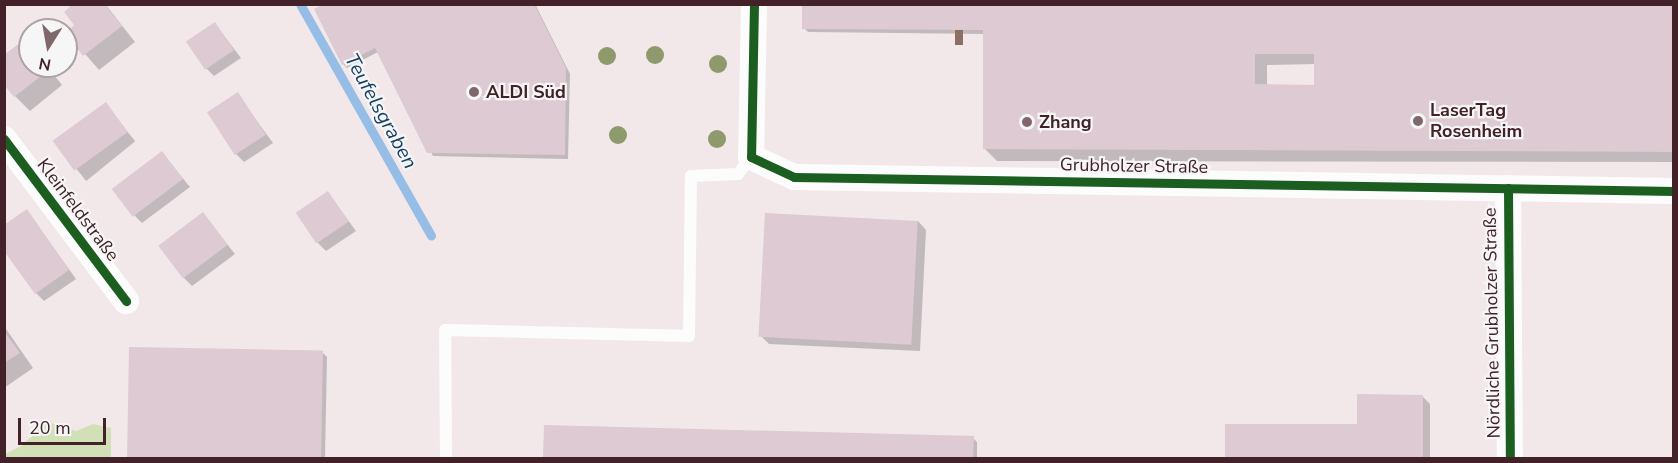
<!DOCTYPE html>
<html>
<head>
<meta charset="utf-8">
<style>
  body { margin:0 }
  #map { position:relative; width:1678px; height:463px; overflow:hidden; background:#f2e8ea; font-family:"Nunito Sans",sans-serif }
  div>[style] { position:absolute }
  .green>* { inset:0; background:#d2e0b8 }
  .shadow>* { inset:0; background:#0003; transform-origin:0 0 }
  .stream>* { height:9px; margin:-4.5px; padding:0 4.5px; transform-origin:4.5px; border-radius:4.5px; background:#96bde5 }
  .building>* { inset:0; background:#ddcad2; transform-origin:0 0 }
  .lane>* { height:12px; margin:-6px; padding:0 6px; transform-origin:6px; border-radius:6px; background:#fdfcfc }
  .street>* { height:26px; margin:-13px; padding:0 13px; transform-origin:13px; border-radius:13px; background:#fdfcfc }
  .quiet>* { height:8px; margin-top:-4px; transform-origin:0; background:repeating-linear-gradient(90deg,#8d6e63 0 15px,transparent 0 23px) }
  .cycleway>* { height:9px; margin:-4.5px; padding:0 4.5px; transform-origin:4.5px; border-radius:4.5px; background:#1b5e20 }
  .trees>* { width:18px; height:18px; margin:-9px; border-radius:50%; background:#8e996c }
  .dots>* { width:16px; height:16px; translate:-50% -50%; box-sizing:border-box; border:3px solid #f6f6f6; border-radius:50% }
  span { translate:-50% -50%; white-space:nowrap; text-align:center; line-height:1.15; -webkit-text-stroke:4.5px #f6f6f6; paint-order:stroke }
  .poi-label { font-size:18px; color:#422128; font-weight:700 }
  .left { translate:0 -50%; text-align:left }
  .street-label { font-size:18px; color:#422128 }
  .water-label { font-size:20px; color:#144065; font-style:italic }
  .frame { position:absolute; inset:0; border:6px solid #422128; pointer-events:none }
  .north { position:absolute; left:18px; top:18px; width:60px; height:60px; box-sizing:border-box; background:#f6f6f6; border:2px solid #aea1a4; border-radius:50%; rotate:191deg; font-size:16px; font-weight:700; line-height:24px; text-align:center; color:#422128 }
  .north::after { content:''; display:block; margin:auto; width:21px; height:27px; background:#80676c; clip-path:polygon(50% 0,100% 100%,50% 72%,0 100%) }
  .scale { position:absolute; left:18px; top:418px; width:88px; height:27px; box-sizing:border-box; border:3px solid #422128; border-top:0; padding-left:8px; font-size:18px; line-height:21px; white-space:nowrap; color:#422128; -webkit-text-stroke:4px #f6f6f6; paint-order:stroke }
</style>
</head>
<body>
<div id="map">
  <div class="green">
    <i style="clip-path:polygon(45px 421px,76px 431px,93px 424px,111px 428px,111px 458px,5px 458px,5px 454px,23px 445px)"></i>
  </div>
  <div class="shadow">
    <i style="clip-path:polygon(76px 4px,105px 4px,135px 42px,99px 70px,67px 33px,77px 25px)"></i>
    <i style="clip-path:polygon(328px 4px,535px 4px,570px 74px,568px 159px,433px 156px,378px 52px,347px 68px,343px 64px)"></i>
    <i style="clip-path:polygon(evenodd,1674px 4px,1674px 162px,997px 161px,984px 148px,984px 34px,808px 32px,804px 28px,1674px 4px,1315px 64px,1315px 86px,1267px 86px,1267px 65px,1315px 64px)"></i>
    <i style="clip-path:polygon(215px 24px,241px 58px,214px 76px,206px 68px)"></i>
    <i style="clip-path:polygon(30px 46px,30px 66px,47px 66px,62px 85px,30px 111px,15px 96px)"></i>
    <i style="clip-path:polygon(237px 94px,273px 143px,244px 162px,236px 154px)"></i>
    <i style="left:105px;top:104px;width:48px;height:63px;rotate:51deg"></i>
    <i style="clip-path:polygon(162px 153px,190px 187px,142px 223px,134px 215px)"></i>
    <i style="clip-path:polygon(328px 193px,356px 231px,326px 251px,318px 243px)"></i>
    <i style="clip-path:polygon(27px 211px,76px 279px,44px 301px,36px 293px)"></i>
    <i style="clip-path:polygon(203px 214px,235px 254px,192px 286px,184px 278px)"></i>
    <i style="clip-path:polygon(918px 221px,926px 230px,920px 351px,769px 344px,761px 336px)"></i>
    <i style="clip-path:polygon(4px 326px,33px 368px,4px 388px)"></i>
    <i style="clip-path:polygon(131px 349px,323px 353px,327px 357px,325px 458px,129px 458px)"></i>
    <i style="clip-path:polygon(1422px 396px,1430px 404px,1430px 458px,1227px 458px,1227px 425px,1359px 426px)"></i>
    <i style="clip-path:polygon(546px 427px,973px 438px,977px 442px,977px 458px,545px 458px)"></i>
  </div>
  <div class="stream">
    <i style="left:300px;top:4px;width:266px;rotate:60.5deg"></i>
  </div>
  <div class="building">
    <i style="clip-path:polygon(73px 4px,104px 4px,122px 26px,83px 56px,66px 34px,74px 25px,64px 12px)"></i>
    <i style="clip-path:polygon(324px 4px,534px 4px,566px 68px,565px 155px,427px 153px,375px 48px,342px 65px,314px 9px)"></i>
    <i style="clip-path:polygon(evenodd,802px 4px,1674px 4px,1674px 152px,983px 149px,983px 30px,802px 29px,802px 4px,1255px 54px,1314px 54px,1314px 85px,1255px 84px,1255px 54px)"></i>
    <i style="left:215px;top:22px;width:34px;height:35px;rotate:56deg"></i>
    <i style="clip-path:polygon(25px 39px,30px 46px,30px 66px,46px 66px,49px 70px,14px 97px,4px 85px,4px 55px)"></i>
    <i style="left:238px;top:92px;width:51px;height:37px;rotate:57deg"></i>
    <i style="left:106px;top:102px;width:37px;height:66px;rotate:54deg"></i>
    <i style="left:162px;top:151px;width:35px;height:63px;rotate:53deg"></i>
    <i style="left:328px;top:191px;width:37px;height:39px;rotate:56deg"></i>
    <i style="clip-path:polygon(27px 209px,69px 270px,35px 294px,4px 251px,4px 225px)"></i>
    <i style="left:203px;top:212px;width:41px;height:56px;rotate:53deg"></i>
    <i style="left:765px;top:213px;width:153px;height:124px;rotate:3deg"></i>
    <i style="clip-path:polygon(4px 331px,20px 353px,4px 363px)"></i>
    <i style="left:129px;top:347px;width:194px;height:111px;rotate:1deg"></i>
    <i style="clip-path:polygon(1357px 394px,1423px 395px,1423px 458px,1225px 458px,1225px 424px,1357px 424px)"></i>
    <i style="clip-path:polygon(544px 425px,974px 436px,973px 458px,543px 458px)"></i>
  </div>
  <div class="lane">
    <i style="left:446px;top:458px;width:128px;rotate:-90.4deg"></i>
    <i style="left:445px;top:330px;width:244px;rotate:1.4deg"></i>
    <i style="left:689px;top:336px;width:160px;rotate:-89.3deg"></i>
    <i style="left:691px;top:176px;width:47px;rotate:-2.4deg"></i>
    <i style="left:738px;top:174px;width:21px;rotate:-53deg"></i>
  </div>
  <div class="street">
    <i style="left:754px;top:4px;width:153px;rotate:91.1deg"></i>
    <i style="left:751px;top:157px;width:47px;rotate:24.9deg"></i>
    <i style="left:794px;top:177px;width:880px;rotate:0.91deg"></i>
    <i style="left:4px;top:139px;width:203px;rotate:53deg"></i>
    <i style="left:1508px;top:188px;width:270px;rotate:89.6deg"></i>
  </div>
  <div class="quiet">
    <i style="left:959px;top:30px;width:20px;rotate:90deg"></i>
  </div>
  <div class="cycleway">
    <i style="left:754px;top:4px;width:153px;rotate:91.1deg"></i>
    <i style="left:751px;top:157px;width:47px;rotate:24.9deg"></i>
    <i style="left:794px;top:177px;width:880px;rotate:0.91deg"></i>
    <i style="left:4px;top:139px;width:203px;rotate:53deg"></i>
    <i style="left:1508px;top:188px;width:270px;rotate:89.6deg"></i>
  </div>
  <div class="trees">
    <i style="left:655px;top:55px"></i>
    <i style="left:607px;top:56px"></i>
    <i style="left:718px;top:64px"></i>
    <i style="left:618px;top:135px"></i>
    <i style="left:717px;top:139px"></i>
  </div>
  <div class="dots">
    <i style="left:474px;top:92px;background:#80676c"></i>
    <i style="left:1418px;top:121px;background:#80676c"></i>
    <i style="left:1027px;top:122px;background:#80676c"></i>
  </div>
  <div class="poi-label">
    <span class="left" style="left:486px;top:92px">ALDI Süd</span>
    <span class="left" style="left:1430px;top:121px">LaserTag<br>Rosenheim</span>
    <span class="left" style="left:1039px;top:122px">Zhang</span>
  </div>
  <div class="street-label">
    <span style="left:1134px;top:166px;rotate:1deg">Grubholzer Straße</span>
    <span style="left:78px;top:210px;rotate:53deg">Kleinfeldstraße</span>
    <span style="left:1492px;top:323px;rotate:-91deg">Nördliche Grubholzer Straße</span>
  </div>
  <div class="water-label">
    <span style="left:381px;top:111px;rotate:61deg">Teufelsgraben</span>
  </div>
  <div class="frame"></div>
  <div class="north">N</div>
  <div class="scale">20 m</div>
</div>
</body>
</html>
